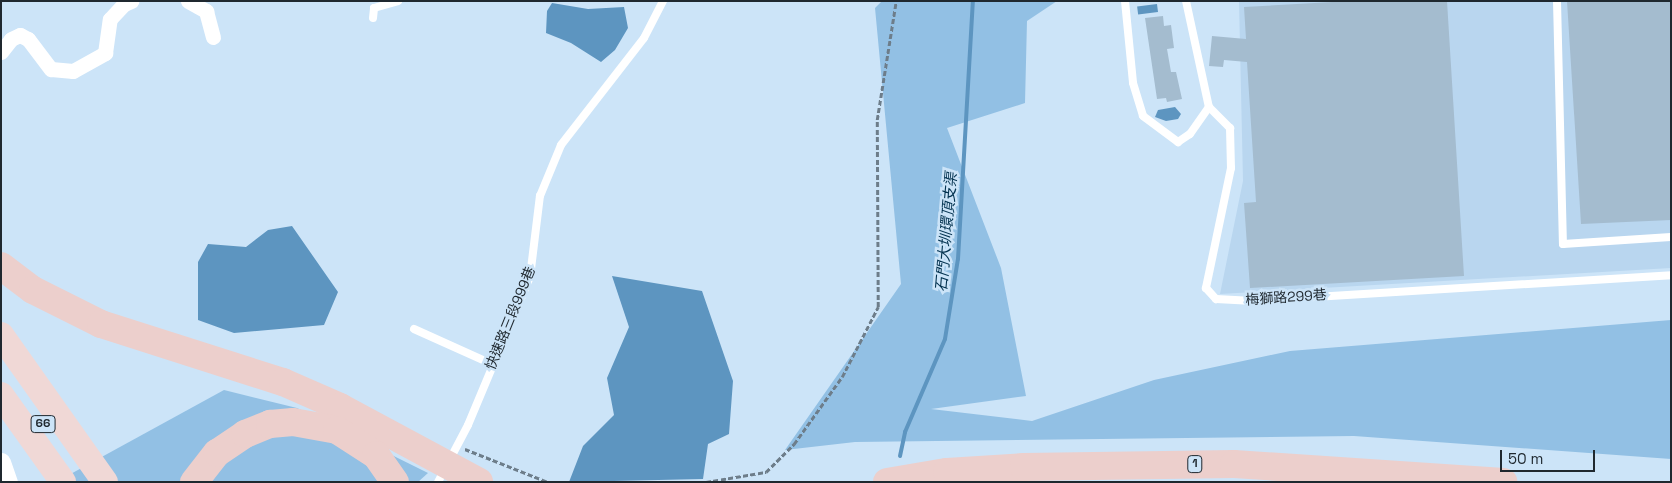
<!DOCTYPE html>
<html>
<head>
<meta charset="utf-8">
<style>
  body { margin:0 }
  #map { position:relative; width:1672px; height:483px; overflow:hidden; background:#cce4f8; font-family:"Space Grotesk","Noto Sans TC",sans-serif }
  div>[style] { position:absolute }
  .built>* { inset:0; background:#b9d6ef }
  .green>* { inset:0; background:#92c0e4 }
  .water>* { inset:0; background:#5d95c0; transform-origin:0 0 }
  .stream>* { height:4px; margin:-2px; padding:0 2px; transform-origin:2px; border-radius:2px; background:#5d95c0 }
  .building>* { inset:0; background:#a4bccf }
  .path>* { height:2.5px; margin-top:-1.25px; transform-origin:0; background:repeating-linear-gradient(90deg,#6d7d8a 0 5px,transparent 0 7.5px) }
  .service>* { height:8px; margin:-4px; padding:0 4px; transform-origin:4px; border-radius:4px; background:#fff }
  .minor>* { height:15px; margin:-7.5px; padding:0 7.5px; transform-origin:7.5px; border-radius:7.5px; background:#fff }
  .tertiary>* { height:19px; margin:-9.5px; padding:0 9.5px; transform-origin:9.5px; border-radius:9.5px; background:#fff }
  .trunk>* { height:26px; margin:-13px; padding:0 13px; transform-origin:13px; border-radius:13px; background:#f0d8d6 }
  .motorway>* { height:28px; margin:-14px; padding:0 14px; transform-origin:14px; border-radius:14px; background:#eccfcc }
  span { translate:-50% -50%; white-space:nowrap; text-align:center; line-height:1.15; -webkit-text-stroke:5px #cce4f8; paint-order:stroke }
  .shield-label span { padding:1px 4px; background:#cce4f8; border:1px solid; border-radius:4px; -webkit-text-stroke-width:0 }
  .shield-label { font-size:12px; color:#1f282f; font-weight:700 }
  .street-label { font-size:14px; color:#1f282f }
  .water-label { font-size:15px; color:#02314e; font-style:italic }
  .frame { position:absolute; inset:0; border:2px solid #1f282f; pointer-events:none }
  .scale { position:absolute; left:1500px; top:450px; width:95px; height:22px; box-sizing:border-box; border:2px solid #1f282f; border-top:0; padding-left:6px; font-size:15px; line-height:18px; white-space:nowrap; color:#1f282f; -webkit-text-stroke:4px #cce4f8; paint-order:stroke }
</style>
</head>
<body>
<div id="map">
  <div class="built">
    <i style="clip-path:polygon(1239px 1px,1671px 1px,1671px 268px,1220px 294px,1243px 181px)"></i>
  </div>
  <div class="green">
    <i style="clip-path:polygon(882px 1px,1057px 1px,1027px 21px,1025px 103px,947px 128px,1001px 268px,1026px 396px,931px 409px,1032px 421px,1154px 380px,1290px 351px,1671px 320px,1671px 459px,1354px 436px,855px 442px,785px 450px,901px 284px,875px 8px)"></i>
    <i style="clip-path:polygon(224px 390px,297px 408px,428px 473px,418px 482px,56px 482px)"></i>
  </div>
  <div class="water">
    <i style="clip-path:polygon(552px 3px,588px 9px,624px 7px,628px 28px,615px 50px,601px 62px,571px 43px,546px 33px,547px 11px)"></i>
    <i style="left:1157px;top:4px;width:8px;height:20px;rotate:83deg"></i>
    <i style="clip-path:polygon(1175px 107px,1181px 114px,1178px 119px,1166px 121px,1155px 117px,1158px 110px)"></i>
    <i style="clip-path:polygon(292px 226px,338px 292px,324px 325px,234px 333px,198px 320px,198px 262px,208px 244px,246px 247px,268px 230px)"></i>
    <i style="clip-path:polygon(612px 276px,702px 291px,733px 381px,729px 434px,708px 444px,703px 479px,569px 482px,583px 446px,614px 415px,607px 378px,629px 327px)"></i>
  </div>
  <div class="stream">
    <i style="left:900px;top:456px;width:25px;rotate:-78deg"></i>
    <i style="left:905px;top:432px;width:101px;rotate:-66.7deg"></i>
    <i style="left:945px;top:339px;width:81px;rotate:-80.8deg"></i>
    <i style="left:958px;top:259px;width:258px;rotate:-86.7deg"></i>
  </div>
  <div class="building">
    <i style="clip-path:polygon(1350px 1px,1447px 1px,1464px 276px,1250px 288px,1244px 203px,1256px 202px,1247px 62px,1224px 60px,1223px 67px,1209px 66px,1212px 36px,1246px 39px,1244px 7px)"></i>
    <i style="clip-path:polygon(1567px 1px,1671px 1px,1671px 220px,1581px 224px)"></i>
    <i style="clip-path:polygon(1163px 16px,1164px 26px,1171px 25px,1174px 48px,1167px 49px,1171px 72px,1176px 72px,1182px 99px,1167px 102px,1166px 98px,1157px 99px,1145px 18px)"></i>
  </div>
  <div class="path">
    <i style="left:465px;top:449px;width:89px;rotate:21.7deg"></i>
    <i style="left:706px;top:482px;width:61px;rotate:-9.5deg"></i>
    <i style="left:766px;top:472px;width:40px;rotate:-45deg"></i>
    <i style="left:794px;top:444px;width:82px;rotate:-54.4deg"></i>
    <i style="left:842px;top:377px;width:79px;rotate:-62.8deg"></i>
    <i style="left:878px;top:307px;width:187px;rotate:-90.3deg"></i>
    <i style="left:877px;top:120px;width:121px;rotate:-80.9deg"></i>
  </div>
  <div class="service">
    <i style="left:1125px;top:1px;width:82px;rotate:84.4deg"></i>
    <i style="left:1133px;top:83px;width:34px;rotate:73deg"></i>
    <i style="left:1143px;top:116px;width:44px;rotate:36.6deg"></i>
    <i style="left:1178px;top:142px;width:14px;rotate:-34deg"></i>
    <i style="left:1190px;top:134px;width:33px;rotate:-55deg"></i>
    <i style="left:1186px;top:1px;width:108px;rotate:77.8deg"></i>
    <i style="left:1209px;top:107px;width:30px;rotate:45deg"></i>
    <i style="left:1230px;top:128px;width:40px;rotate:88.6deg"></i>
    <i style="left:1231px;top:168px;width:123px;rotate:101.8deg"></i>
    <i style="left:1206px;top:288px;width:15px;rotate:48deg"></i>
    <i style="left:1216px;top:299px;width:33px;rotate:3deg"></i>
    <i style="left:1249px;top:301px;width:423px;rotate:-3.5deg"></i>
    <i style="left:1557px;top:1px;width:243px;rotate:88.6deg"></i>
    <i style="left:1563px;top:244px;width:108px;rotate:-3.7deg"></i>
    <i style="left:373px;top:18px;width:10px;rotate:-84deg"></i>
    <i style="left:374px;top:8px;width:25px;rotate:-16deg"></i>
    <i style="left:414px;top:329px;width:85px;rotate:24.2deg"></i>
    <i style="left:438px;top:482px;width:64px;rotate:-62.2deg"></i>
    <i style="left:468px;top:425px;width:160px;rotate:-67.3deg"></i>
    <i style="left:530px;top:277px;width:82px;rotate:-83deg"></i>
    <i style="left:540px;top:196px;width:55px;rotate:-67.6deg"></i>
    <i style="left:561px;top:145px;width:135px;rotate:-52.2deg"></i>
    <i style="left:644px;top:38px;width:42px;rotate:-62.8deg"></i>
  </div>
  <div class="minor">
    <i style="left:188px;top:1px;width:21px;rotate:29deg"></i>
    <i style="left:206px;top:11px;width:27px;rotate:75deg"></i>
    <i style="left:1px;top:52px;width:16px;rotate:-52deg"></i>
    <i style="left:11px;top:39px;width:10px;rotate:-24deg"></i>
    <i style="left:20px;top:35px;width:9px;rotate:27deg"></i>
    <i style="left:28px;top:39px;width:38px;rotate:53deg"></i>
    <i style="left:51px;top:69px;width:22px;rotate:5deg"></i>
    <i style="left:73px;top:71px;width:37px;rotate:-29deg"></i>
    <i style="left:105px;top:53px;width:34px;rotate:-82deg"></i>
    <i style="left:110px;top:19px;width:21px;rotate:-47deg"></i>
    <i style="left:124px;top:4px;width:8px;rotate:-23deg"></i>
  </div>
  <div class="tertiary">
    <i style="left:1px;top:462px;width:21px;rotate:71deg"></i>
  </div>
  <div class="trunk">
    <i style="left:1px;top:335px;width:180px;rotate:54.7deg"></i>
    <i style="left:1px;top:395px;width:107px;rotate:54.5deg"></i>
  </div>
  <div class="motorway">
    <i style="left:1px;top:266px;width:40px;rotate:37deg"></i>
    <i style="left:33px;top:290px;width:76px;rotate:26.6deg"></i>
    <i style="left:101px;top:324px;width:191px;rotate:17.7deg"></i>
    <i style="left:283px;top:382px;width:62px;rotate:23.7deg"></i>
    <i style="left:340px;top:407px;width:158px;rotate:28.3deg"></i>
    <i style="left:194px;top:482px;width:37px;rotate:-52deg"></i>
    <i style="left:217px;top:453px;width:34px;rotate:-34deg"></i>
    <i style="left:245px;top:434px;width:27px;rotate:-22deg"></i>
    <i style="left:270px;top:424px;width:23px;rotate:-5deg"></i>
    <i style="left:293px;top:422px;width:45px;rotate:10.3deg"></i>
    <i style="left:337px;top:430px;width:46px;rotate:32.7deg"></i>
    <i style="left:376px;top:455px;width:33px;rotate:55deg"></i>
    <i style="left:887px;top:482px;width:61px;rotate:-9.5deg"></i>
    <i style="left:947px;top:472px;width:77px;rotate:-3.7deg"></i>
    <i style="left:1024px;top:467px;width:210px;rotate:-0.8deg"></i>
    <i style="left:1234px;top:464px;width:270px;rotate:3.8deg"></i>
  </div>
  <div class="shield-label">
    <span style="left:43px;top:424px">66</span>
    <span style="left:1195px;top:464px">1</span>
  </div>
  <div class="street-label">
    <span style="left:1286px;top:297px;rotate:-4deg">梅獅路299巷</span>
    <span style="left:510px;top:318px;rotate:-68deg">快速路三段999巷</span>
  </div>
  <div class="water-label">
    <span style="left:946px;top:232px;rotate:-85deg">石門大圳環頂支渠</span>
  </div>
  <div class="frame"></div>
  <div class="scale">50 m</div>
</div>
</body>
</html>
